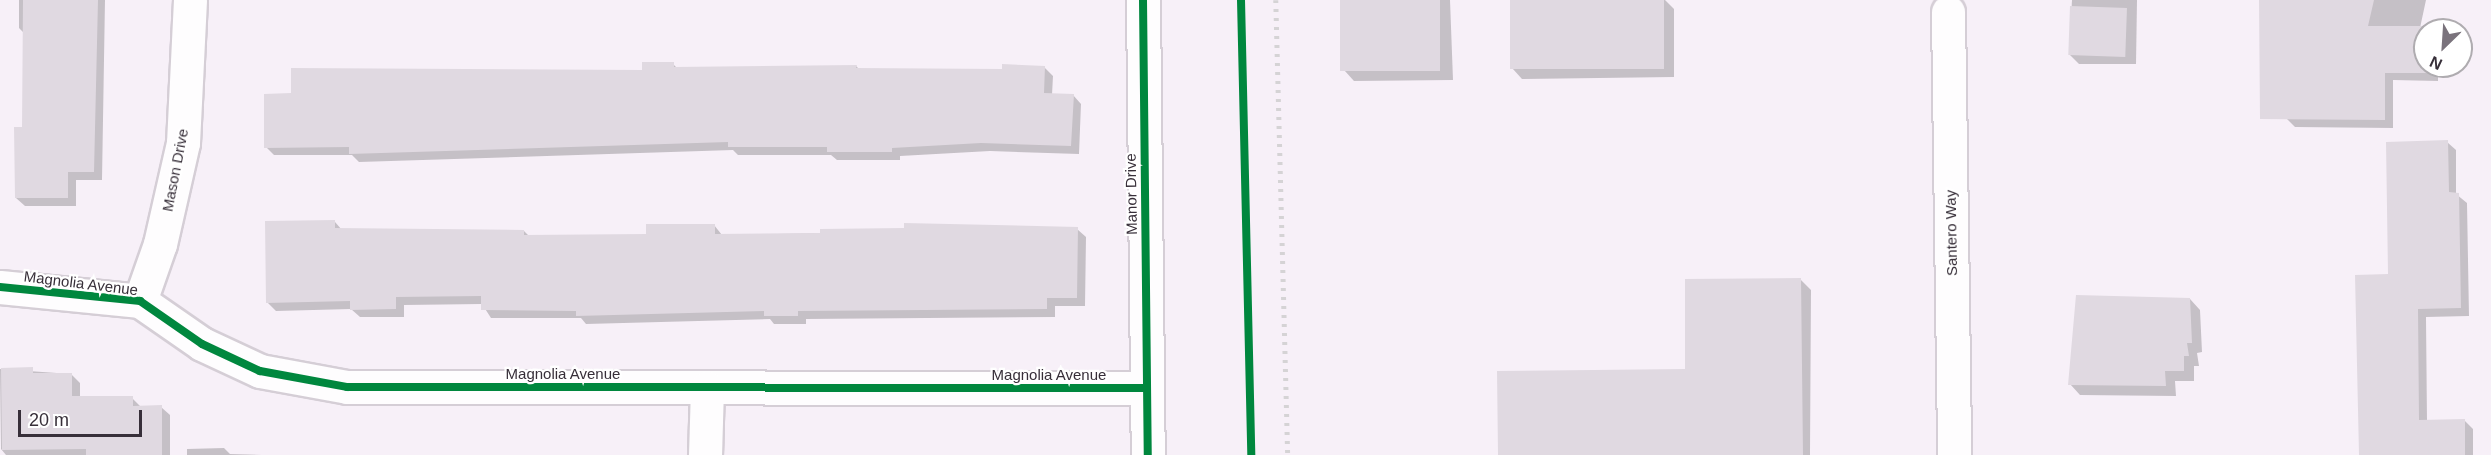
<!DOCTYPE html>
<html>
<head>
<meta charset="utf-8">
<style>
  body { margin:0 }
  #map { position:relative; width:2491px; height:455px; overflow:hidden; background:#f7f0f8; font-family:Arial,sans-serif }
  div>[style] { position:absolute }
  .shadow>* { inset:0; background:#0003 }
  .building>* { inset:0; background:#e0d9e1; transform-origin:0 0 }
  .roads { filter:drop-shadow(2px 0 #d5ced6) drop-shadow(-2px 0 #d5ced6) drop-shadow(0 2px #d5ced6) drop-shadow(0 -2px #d5ced6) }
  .street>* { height:33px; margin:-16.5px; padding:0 16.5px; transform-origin:16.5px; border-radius:16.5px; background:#fefdfe }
  .rail>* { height:4.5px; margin-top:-2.25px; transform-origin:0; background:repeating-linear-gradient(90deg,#d5d3d5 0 3px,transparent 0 9px) }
  .cycleway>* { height:8px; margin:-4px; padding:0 4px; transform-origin:4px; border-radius:4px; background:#00873e }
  span { translate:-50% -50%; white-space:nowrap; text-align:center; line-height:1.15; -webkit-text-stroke:4.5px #fff; paint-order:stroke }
  .street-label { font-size:15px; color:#372f39 }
  .north { position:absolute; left:2413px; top:18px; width:60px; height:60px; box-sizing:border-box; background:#fff; border:2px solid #afacb0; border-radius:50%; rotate:205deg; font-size:16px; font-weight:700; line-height:24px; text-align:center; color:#372f39 }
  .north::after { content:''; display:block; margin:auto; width:21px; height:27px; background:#7a737c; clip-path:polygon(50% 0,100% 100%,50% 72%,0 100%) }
  .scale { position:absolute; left:18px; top:410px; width:124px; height:27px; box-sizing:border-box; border:3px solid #372f39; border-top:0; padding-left:8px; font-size:18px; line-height:21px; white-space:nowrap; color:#372f39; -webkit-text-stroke:4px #fff; paint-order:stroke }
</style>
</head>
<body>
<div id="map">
  <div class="shadow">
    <i style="clip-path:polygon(19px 0,105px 0,102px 180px,76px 180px,76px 206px,25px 206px,16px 198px,24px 129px,24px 33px,19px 28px)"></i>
    <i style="clip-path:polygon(1341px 0,1450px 0,1453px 80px,1354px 81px,1344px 70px)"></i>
    <i style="clip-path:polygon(1574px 0,1665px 0,1674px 9px,1674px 77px,1522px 79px,1512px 68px)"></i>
    <i style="clip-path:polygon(2072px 0,2137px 0,2136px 64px,2079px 64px,2069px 54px)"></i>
    <i style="clip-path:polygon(2313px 0,2426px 0,2420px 28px,2432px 30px,2425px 30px,2425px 66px,2438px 66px,2438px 81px,2393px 80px,2393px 128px,2295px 127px,2287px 119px)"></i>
    <i style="clip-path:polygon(673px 64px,678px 69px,856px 66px,860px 70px,1003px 71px,1044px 67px,1053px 76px,1052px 95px,1073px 95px,1081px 104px,1079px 154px,990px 151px,900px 156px,900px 160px,837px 160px,831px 155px,738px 155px,733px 150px,359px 162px,352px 155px,274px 155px,266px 147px)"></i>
    <i style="clip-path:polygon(2447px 142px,2456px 150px,2456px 194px,2467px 203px,2469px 316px,2426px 317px,2427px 421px,2464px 420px,2473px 429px,2473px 455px,2360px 455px,2390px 275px)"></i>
    <i style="clip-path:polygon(335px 222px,342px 230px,524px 231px,529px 236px,648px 236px,714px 225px,722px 235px,1077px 229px,1086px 237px,1085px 306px,1055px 306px,1055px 317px,806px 319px,806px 324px,774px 324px,770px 319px,586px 324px,581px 318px,491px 318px,482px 304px,404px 305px,404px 317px,360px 317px,351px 309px,276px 311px,267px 302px)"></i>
    <i style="clip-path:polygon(1800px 279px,1811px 290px,1810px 455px,1499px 455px,1687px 371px)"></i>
    <i style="clip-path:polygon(2190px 299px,2200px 310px,2202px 352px,2197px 353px,2199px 366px,2194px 366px,2194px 381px,2175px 381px,2176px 396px,2080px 395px,2070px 384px)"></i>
    <i style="clip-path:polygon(0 369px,71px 374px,80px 383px,80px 398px,132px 398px,141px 407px,161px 407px,170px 415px,170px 455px,6px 455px,1px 449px)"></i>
    <i style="clip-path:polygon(224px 448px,230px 454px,262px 455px,187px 455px,187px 449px)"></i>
  </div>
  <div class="building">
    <i style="clip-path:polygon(23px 0,98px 0,94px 172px,68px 172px,68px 198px,15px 198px,14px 127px,22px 127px)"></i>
    <i style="left:1340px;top:0;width:100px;height:71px"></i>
    <i style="left:1510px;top:0;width:154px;height:69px"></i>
    <i style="clip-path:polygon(2259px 0,2374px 0,2368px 26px,2430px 26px,2430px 30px,2425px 30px,2425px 66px,2430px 66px,2430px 73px,2385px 73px,2385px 120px,2260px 119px)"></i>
    <i style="left:2070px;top:6px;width:57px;height:49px;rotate:2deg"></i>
    <i style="clip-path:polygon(642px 62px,674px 62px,674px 67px,857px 65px,856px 68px,1002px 69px,1002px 64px,1045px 66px,1044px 93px,1074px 94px,1071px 146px,981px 143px,892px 148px,892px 152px,827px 152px,827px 147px,728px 147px,728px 142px,349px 154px,349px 147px,264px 148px,264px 94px,291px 93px,291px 68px,642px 70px)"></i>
    <i style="clip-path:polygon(2448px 140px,2449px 192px,2459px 193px,2461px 308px,2418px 309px,2419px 420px,2465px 419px,2465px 455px,2359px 455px,2355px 275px,2388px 274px,2386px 142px)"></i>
    <i style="clip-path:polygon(335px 220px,335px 228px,524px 230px,524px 235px,646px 234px,646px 224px,715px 224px,715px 234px,820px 233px,820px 229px,904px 228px,904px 223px,1078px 227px,1077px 298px,1047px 298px,1047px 309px,798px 311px,798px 316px,764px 316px,764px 311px,576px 316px,576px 311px,481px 310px,481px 296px,396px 297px,396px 309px,350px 310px,350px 301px,266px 303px,265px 221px)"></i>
    <i style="clip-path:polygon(1801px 278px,1803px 455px,1498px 455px,1497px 371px,1685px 369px,1685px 279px)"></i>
    <i style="clip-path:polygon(2076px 295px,2190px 298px,2192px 343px,2187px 343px,2189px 356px,2184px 356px,2184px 371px,2165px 371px,2166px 386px,2068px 385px)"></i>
    <i style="clip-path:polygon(33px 367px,33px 373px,72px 373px,72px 396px,133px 396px,133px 406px,162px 405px,162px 455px,86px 455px,86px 449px,2px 450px,1px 368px)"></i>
  </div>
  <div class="roads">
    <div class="street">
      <i style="left:1143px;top:0;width:455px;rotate:89.4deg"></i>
      <i style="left:1948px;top:12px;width:443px;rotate:89.2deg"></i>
      <i style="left:0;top:287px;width:141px;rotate:5.7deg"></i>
      <i style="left:140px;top:301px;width:75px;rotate:34.7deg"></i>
      <i style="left:202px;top:344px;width:64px;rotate:25deg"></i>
      <i style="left:260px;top:371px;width:88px;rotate:10.4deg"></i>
      <i style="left:347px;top:387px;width:800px;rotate:0.07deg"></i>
      <i style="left:140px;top:301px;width:60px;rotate:-70.7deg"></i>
      <i style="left:160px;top:244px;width:104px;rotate:-77.2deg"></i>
      <i style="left:183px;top:143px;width:143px;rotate:-87.2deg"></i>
      <i style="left:705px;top:455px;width:67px;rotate:-88.3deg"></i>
    </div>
  </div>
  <div class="rail">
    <i style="left:1276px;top:0;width:455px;rotate:88.5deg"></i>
  </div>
  <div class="cycleway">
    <i style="left:1143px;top:0;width:455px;rotate:89.4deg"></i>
    <i style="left:1241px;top:0;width:455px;rotate:88.7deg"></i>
    <i style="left:0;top:287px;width:141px;rotate:5.7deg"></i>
    <i style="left:140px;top:301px;width:75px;rotate:34.7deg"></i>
    <i style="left:202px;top:344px;width:64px;rotate:25deg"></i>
    <i style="left:260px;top:371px;width:88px;rotate:10.4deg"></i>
    <i style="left:347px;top:387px;width:800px;rotate:0.07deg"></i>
  </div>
  <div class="street-label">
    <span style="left:175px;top:170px;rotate:-79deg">Mason Drive</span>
    <span style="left:1131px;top:194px;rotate:-91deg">Manor Drive</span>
    <span style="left:1951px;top:233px;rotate:-91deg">Santero Way</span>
    <span style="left:81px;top:283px;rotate:7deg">Magnolia Avenue</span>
    <span style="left:563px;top:374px">Magnolia Avenue</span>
    <span style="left:1049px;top:375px">Magnolia Avenue</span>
  </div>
  <div class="north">N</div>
  <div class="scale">20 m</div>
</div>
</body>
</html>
